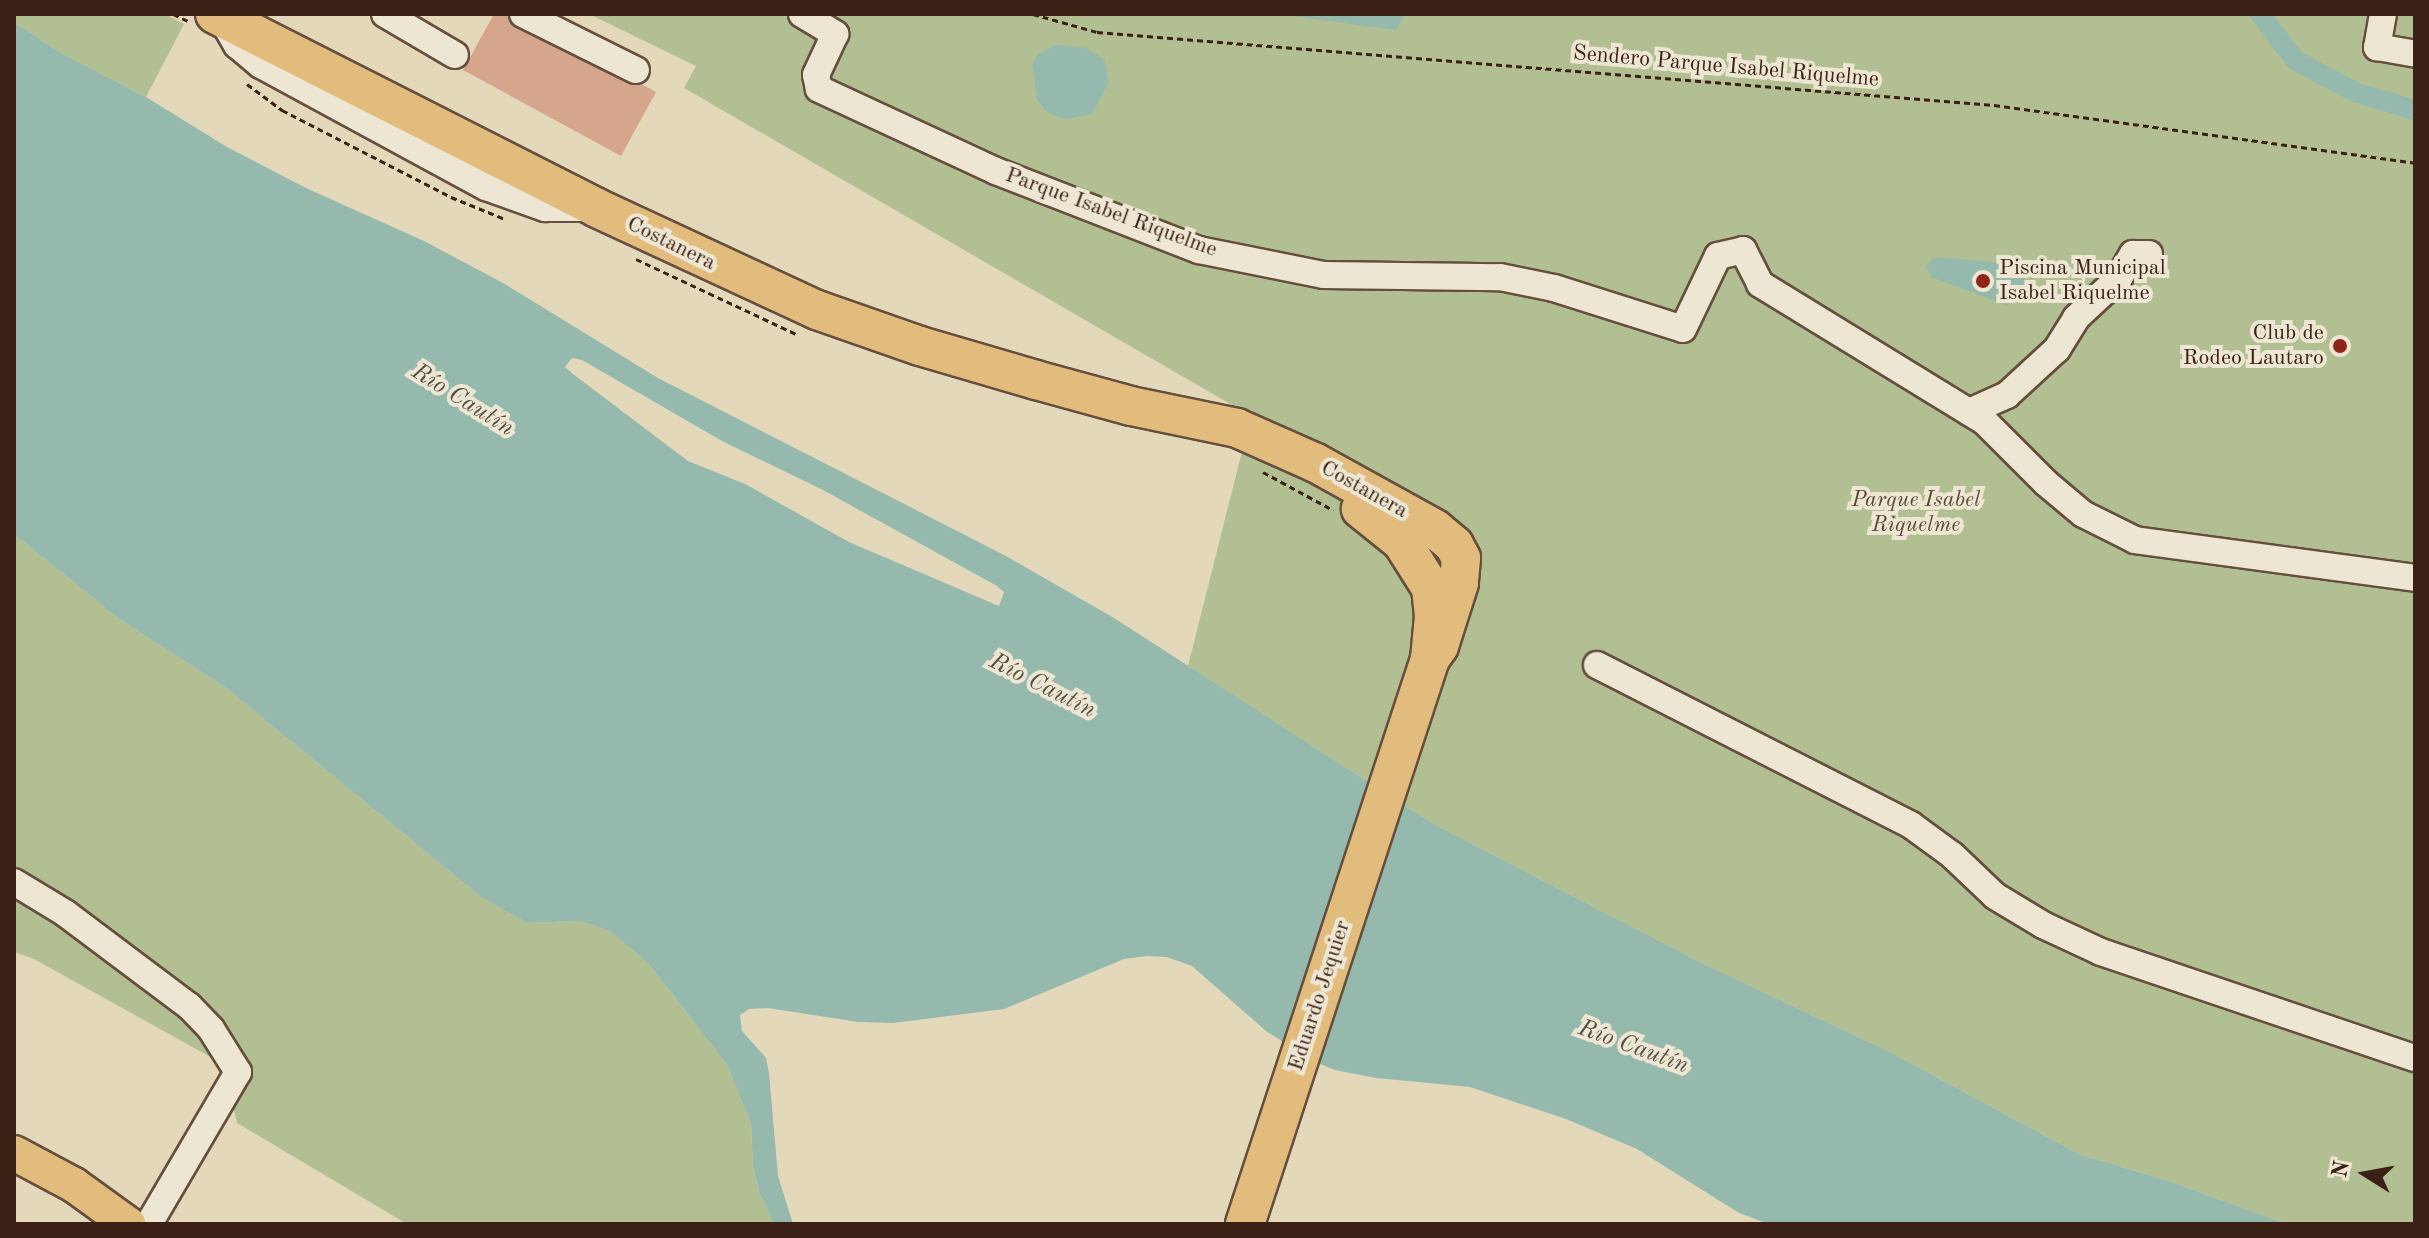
<!DOCTYPE html>
<html>
<head>
<meta charset="utf-8">
<style>
  body { margin:0 }
  #map { position:relative; width:2429px; height:1238px; overflow:hidden; background:#e4d8ba; font-family:"Old Standard TT",serif }
  div>[style] { position:absolute }
  .green>* { inset:0; background:#b1bf92 }
  .water>* { inset:0; background:#95baad }
  .canal>* { height:20px; margin:-10px; padding:0 10px; transform-origin:10px; border-radius:10px; background:#95baad }
  .building>* { inset:0; background:#d5a68b }
  .path>* { height:3px; margin-top:-1.5px; transform-origin:0; background:repeating-linear-gradient(90deg,#3b2015 0 6px,transparent 0 10px) }
  .roads { filter:drop-shadow(2px 0 #654e3e) drop-shadow(-2px 0 #654e3e) drop-shadow(0 2px #654e3e) drop-shadow(0 -2px #654e3e) }
  .minor>* { height:26px; margin:-13px; padding:0 13px; transform-origin:13px; border-radius:13px; background:#ede6d2 }
  .major>* { height:34px; margin:-17px; padding:0 17px; transform-origin:17px; border-radius:17px; background:#e2bc7d }
  .highway>* { height:38px; margin:-19px; padding:0 19px; transform-origin:19px; border-radius:19px; background:#e2bc7d }
  .dots>* { width:22px; height:22px; translate:-50% -50%; box-sizing:border-box; border:4px solid #ede6d2; border-radius:50% }
  span { translate:-50% -50%; white-space:nowrap; text-align:center; line-height:1.15; -webkit-text-stroke:8px #ede6d2; paint-order:stroke }
  .street-label { font-size:22px; color:#3b2015 }
  .poi-label { font-size:22px; color:#3b2015 }
  .left { translate:0 -50%; text-align:left }
  .right { translate:-100% -50%; text-align:right }
  .park-label { font-size:22px; color:#584834; font-style:italic }
  .water-label { font-size:24px; color:#564e43; font-style:italic }
  .frame { position:absolute; inset:0; border:16px solid #3b2015; pointer-events:none }
  .north { position:absolute; left:2325px; top:1134px; width:80px; height:80px; -webkit-text-stroke:6px #ede6d2; paint-order:stroke; rotate:281deg; font-size:22px; font-weight:700; line-height:32px; text-align:center; color:#3b2015 }
  .north::after { content:''; display:block; margin:auto; width:28px; height:36px; background:#3b2015; clip-path:polygon(50% 0,100% 100%,50% 72%,0 100%) }
</style>
</head>
<body>
<div id="map">
  <div class="green">
    <i style="clip-path:polygon(14px 14px,165px 14px,184px 24px,146px 97px,61px 53px,14px 22px)"></i>
    <i style="clip-path:polygon(589px 14px,2415px 14px,2415px 1224px,2287px 1224px,2166px 1180px,2081px 1155px,1890px 1052px,1700px 962px,1432px 823px,1188px 666px,1251px 416px,684px 88px,696px 66px)"></i>
    <i style="clip-path:polygon(14px 534px,115px 616px,226px 688px,481px 897px,527px 923px,579px 921px,608px 930px,649px 964px,727px 1065px,751px 1124px,753px 1167px,759px 1192px,774px 1224px,407px 1224px,237px 1123px,223px 1064px,34px 959px,14px 952px)"></i>
  </div>
  <div class="water">
    <i style="clip-path:polygon(1276px 14px,1405px 14px,1396px 30px)"></i>
    <i style="clip-path:polygon(evenodd,14px 22px,61px 53px,146px 97px,227px 147px,306px 188px,424px 241px,503px 283px,658px 378px,1006px 556px,1114px 618px,1432px 823px,1700px 962px,1890px 1052px,2081px 1155px,2166px 1180px,2287px 1224px,1769px 1224px,1739px 1213px,1637px 1149px,1566px 1119px,1470px 1087px,1376px 1078px,1335px 1070px,1313px 1061px,1266px 1031px,1192px 966px,1167px 957px,1147px 956px,1124px 959px,1004px 1009px,893px 1023px,858px 1022px,768px 1008px,749px 1009px,740px 1015px,742px 1031px,766px 1058px,769px 1073px,778px 1176px,793px 1224px,774px 1224px,759px 1192px,753px 1167px,751px 1124px,727px 1065px,649px 964px,608px 930px,579px 921px,527px 923px,481px 897px,226px 688px,115px 616px,14px 534px,14px 22px,572px 358px,582px 360px,722px 441px,823px 490px,997px 586px,1004px 592px,999px 606px,849px 542px,745px 484px,688px 461px,573px 374px,565px 367px,572px 358px)"></i>
    <i style="clip-path:polygon(1055px 45px,1086px 48px,1104px 59px,1109px 82px,1092px 114px,1067px 119px,1056px 116px,1045px 110px,1037px 99px,1032px 65px,1037px 55px)"></i>
    <i style="clip-path:polygon(1934px 257px,2016px 264px,2025px 271px,2022px 298px,2006px 305px,1931px 277px,1926px 266px)"></i>
  </div>
  <div class="canal">
    <i style="left:2260px;top:14px;width:58px;rotate:52.7deg"></i>
    <i style="left:2295px;top:60px;width:70px;rotate:28deg"></i>
    <i style="left:2357px;top:93px;width:60px;rotate:16.3deg"></i>
  </div>
  <div class="building">
    <i style="clip-path:polygon(494px 14px,514px 14px,656px 92px,621px 156px,463px 70px)"></i>
  </div>
  <div class="path">
    <i style="left:173px;top:14px;width:17px;rotate:25deg"></i>
    <i style="left:1033px;top:14px;width:66px;rotate:15.7deg"></i>
    <i style="left:1097px;top:32px;width:900px;rotate:4.65deg"></i>
    <i style="left:1994px;top:105px;width:425px;rotate:7.8deg"></i>
    <i style="left:247px;top:84px;width:44px;rotate:36.6deg"></i>
    <i style="left:282px;top:110px;width:190px;rotate:27.2deg"></i>
    <i style="left:451px;top:197px;width:58px;rotate:22.2deg"></i>
    <i style="left:636px;top:259px;width:177px;rotate:25.1deg"></i>
    <i style="left:1263px;top:472px;width:80px;rotate:28.5deg"></i>
  </div>
  <div class="roads">
    <div class="minor">
      <i style="left:385px;top:14px;width:81px;rotate:30.4deg"></i>
      <i style="left:523px;top:14px;width:126px;rotate:26.4deg"></i>
      <i style="left:802px;top:14px;width:39px;rotate:31deg"></i>
      <i style="left:835px;top:34px;width:45px;rotate:114.9deg"></i>
      <i style="left:816px;top:75px;width:14px;rotate:78deg"></i>
      <i style="left:819px;top:89px;width:195px;rotate:24.9deg"></i>
      <i style="left:996px;top:171px;width:218px;rotate:21.3deg"></i>
      <i style="left:1199px;top:250px;width:127px;rotate:11.3deg"></i>
      <i style="left:1324px;top:275px;width:176px;rotate:0.7deg"></i>
      <i style="left:1500px;top:277px;width:55px;rotate:11.5deg"></i>
      <i style="left:1554px;top:288px;width:135px;rotate:17.6deg"></i>
      <i style="left:1683px;top:329px;width:81px;rotate:-64.4deg"></i>
      <i style="left:1718px;top:256px;width:26px;rotate:-13deg"></i>
      <i style="left:1743px;top:250px;width:38px;rotate:63deg"></i>
      <i style="left:1760px;top:284px;width:264px;rotate:31.5deg"></i>
      <i style="left:1985px;top:422px;width:86px;rotate:45deg"></i>
      <i style="left:2046px;top:483px;width:48px;rotate:40deg"></i>
      <i style="left:2083px;top:514px;width:58px;rotate:26.6deg"></i>
      <i style="left:2135px;top:540px;width:283px;rotate:7.7deg"></i>
      <i style="left:2383px;top:14px;width:34px;rotate:100deg"></i>
      <i style="left:2377px;top:47px;width:39px;rotate:10deg"></i>
      <i style="left:223px;top:21px;width:28px;rotate:60deg"></i>
      <i style="left:237px;top:45px;width:31px;rotate:40deg"></i>
      <i style="left:261px;top:65px;width:256px;rotate:28.5deg"></i>
      <i style="left:486px;top:187px;width:63px;rotate:19.6deg"></i>
      <i style="left:545px;top:208px;width:43px"></i>
      <i style="left:1969px;top:412px;width:42px;rotate:-24.1deg"></i>
      <i style="left:2007px;top:395px;width:68px;rotate:-42.6deg"></i>
      <i style="left:2057px;top:349px;width:36px;rotate:-58deg"></i>
      <i style="left:2076px;top:318px;width:59px;rotate:-42.9deg"></i>
      <i style="left:2119px;top:278px;width:28px;rotate:-60deg"></i>
      <i style="left:2133px;top:254px;width:16px"></i>
      <i style="left:1597px;top:665px;width:352px;rotate:27deg"></i>
      <i style="left:1911px;top:825px;width:51px;rotate:36.2deg"></i>
      <i style="left:1952px;top:855px;width:59px;rotate:43.6deg"></i>
      <i style="left:1995px;top:896px;width:56px;rotate:31.1deg"></i>
      <i style="left:2043px;top:925px;width:64px;rotate:25deg"></i>
      <i style="left:2101px;top:952px;width:331px;rotate:18.7deg"></i>
      <i style="left:14px;top:882px;width:60px;rotate:31.3deg"></i>
      <i style="left:65px;top:913px;width:155px;rotate:36.9deg"></i>
      <i style="left:189px;top:1006px;width:32px;rotate:46deg"></i>
      <i style="left:211px;top:1029px;width:51px;rotate:57.9deg"></i>
      <i style="left:238px;top:1072px;width:176px;rotate:120.4deg"></i>
    </div>
    <div class="major">
      <i style="left:14px;top:1153px;width:68px;rotate:28.1deg"></i>
      <i style="left:74px;top:1185px;width:67px;rotate:35.8deg"></i>
    </div>
    <div class="highway">
      <i style="left:215px;top:14px;width:428px;rotate:26.9deg"></i>
      <i style="left:597px;top:208px;width:242px;rotate:24.9deg"></i>
      <i style="left:817px;top:310px;width:109px;rotate:19.3deg"></i>
      <i style="left:920px;top:346px;width:121px;rotate:16.3deg"></i>
      <i style="left:1036px;top:380px;width:98px;rotate:15.3deg"></i>
      <i style="left:1131px;top:406px;width:108px;rotate:11.7deg"></i>
      <i style="left:1237px;top:428px;width:86px;rotate:23.9deg"></i>
      <i style="left:1316px;top:463px;width:136px;rotate:29deg"></i>
      <i style="left:1435px;top:529px;width:25px;rotate:40deg"></i>
      <i style="left:1454px;top:545px;width:15px;rotate:62deg"></i>
      <i style="left:1461px;top:558px;width:25px;rotate:95deg"></i>
      <i style="left:1459px;top:583px;width:66px;rotate:107.6deg"></i>
      <i style="left:1439px;top:646px;width:16px;rotate:125deg"></i>
      <i style="left:1245px;top:1224px;width:595px;rotate:-71.87deg"></i>
      <i style="left:1430px;top:659px;width:43px;rotate:-84.7deg"></i>
      <i style="left:1434px;top:616px;width:28px;rotate:-96deg"></i>
      <i style="left:1431px;top:588px;width:54px;rotate:-122.2deg"></i>
      <i style="left:1402px;top:542px;width:53px;rotate:-141.2deg"></i>
    </div>
  </div>
  <div class="dots">
    <i style="left:1983px;top:281px;background:#8f2418"></i>
    <i style="left:2340px;top:346px;background:#8f2418"></i>
  </div>
  <div class="street-label">
    <span style="left:1726px;top:67px;rotate:5deg">Sendero Parque Isabel Riquelme</span>
    <span style="left:1111px;top:213px;rotate:20deg">Parque Isabel Riquelme</span>
    <span style="left:671px;top:244px;rotate:26deg">Costanera</span>
    <span style="left:1364px;top:490px;rotate:29deg">Costanera</span>
    <span style="left:1320px;top:996px;rotate:-72deg">Eduardo Jequier</span>
  </div>
  <div class="poi-label">
    <span class="left" style="left:1999px;top:281px">Piscina Municipal<br>Isabel Riquelme</span>
    <span class="right" style="left:2324px;top:346px">Club de<br>Rodeo Lautaro</span>
  </div>
  <div class="park-label">
    <span style="left:1916px;top:513px">Parque Isabel<br>Riquelme</span>
  </div>
  <div class="water-label">
    <span style="left:462px;top:401px;rotate:32deg">Río Cautín</span>
    <span style="left:1042px;top:687px;rotate:27deg">Río Cautín</span>
    <span style="left:1633px;top:1048px;rotate:20deg">Río Cautín</span>
  </div>
  <div class="frame"></div>
  <div class="north">N</div>
</div>
</body>
</html>
